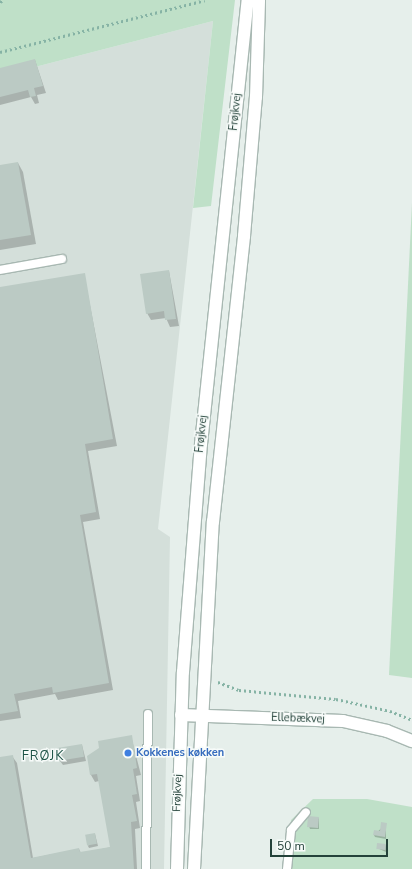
<!DOCTYPE html>
<html>
<head>
<meta charset="utf-8">
<style>
  body { margin:0 }
  #map { position:relative; width:412px; height:869px; overflow:hidden; background:#e6efeb; font-family:"Nunito Sans",sans-serif }
  div>[style] { position:absolute }
  .built>* { inset:0; background:#d4dfda }
  .green>* { inset:0; background:#bfe0c8 }
  .shadow>* { inset:0; background:#0003 }
  .building>* { inset:0; background:#bbcac4; transform-origin:0 0 }
  .path>* { height:2.5px; margin-top:-1.25px; transform-origin:0; background:repeating-linear-gradient(90deg,#86b3a5 0 2px,transparent 0 5px) }
  .roads { filter:drop-shadow(1px 0 #a8b8b2) drop-shadow(-1px 0 #a8b8b2) drop-shadow(0 1px #a8b8b2) drop-shadow(0 -1px #a8b8b2) }
  .service>* { height:8px; margin:-4px; padding:0 4px; transform-origin:4px; border-radius:4px; background:#fff }
  .tertiary>* { height:12px; margin:-6px; padding:0 6px; transform-origin:6px; border-radius:6px; background:#fff }
  .dots>* { width:11px; height:11px; translate:-50% -50%; box-sizing:border-box; border:2px solid #f7fbf9; border-radius:50% }
  span { translate:-50% -50%; white-space:nowrap; text-align:center; line-height:1.15; -webkit-text-stroke:3px #f7fbf9; paint-order:stroke }
  .street-label { font-size:11px; color:#24423a }
  .shop-label { font-size:11px; color:#366cbe; font-weight:700 }
  .left { translate:0 -50%; text-align:left }
  .quarter-label { font-size:13px; color:#1f5548; letter-spacing:1px }
  .scale { position:absolute; left:270px; top:839px; width:118px; height:18px; box-sizing:border-box; border:2px solid #24423a; border-top:0; padding-left:5px; font-size:12px; line-height:14px; white-space:nowrap; color:#24423a; -webkit-text-stroke:3px #f7fbf9; paint-order:stroke }
</style>
</head>
<body>
<div id="map">
  <div class="built">
    <i style="clip-path:polygon(213px 21px,158px 529px,170px 537px,164px 869px,0 869px,0 76px)"></i>
  </div>
  <div class="green">
    <i style="clip-path:polygon(0 0,235px 0,211px 206px,193px 208px,213px 21px,0 76px)"></i>
    <i style="clip-path:polygon(412px 203px,412px 678px,389px 675px)"></i>
    <i style="clip-path:polygon(313px 799px,367px 799px,412px 807px,412px 869px,287px 869px,291px 820px)"></i>
  </div>
  <div class="shadow">
    <i style="clip-path:polygon(35px 60px,46px 93px,37px 95px,39px 103px,35px 104px,31px 97px,0 105px,0 69px)"></i>
    <i style="clip-path:polygon(18px 163px,23px 172px,36px 244px,0 250px,0 166px)"></i>
    <i style="clip-path:polygon(169px 271px,179px 326px,170px 327px,166px 318px,151px 320px,147px 313px)"></i>
    <i style="clip-path:polygon(84px 274px,117px 446px,88px 451px,100px 519px,83px 522px,113px 690px,58px 700px,55px 694px,18px 701px,21px 718px,0 721px,0 288px)"></i>
    <i style="clip-path:polygon(131px 736px,141px 775px,136px 776px,140px 801px,136px 802px,140px 828px,135px 829px,137px 869px,0 869px,0 758px,12px 756px,17px 763px,33px 858px,79px 849px,81px 853px,112px 847px,99px 781px,95px 782px,91px 775px,88px 757px)"></i>
    <i style="clip-path:polygon(82px 745px,86px 761px,63px 765px,60px 761px)"></i>
    <i style="clip-path:polygon(319px 818px,319px 829px,310px 829px,309px 826px)"></i>
    <i style="clip-path:polygon(386px 824px,386px 839px,375px 837px,374px 835px)"></i>
    <i style="clip-path:polygon(95px 834px,98px 846px,89px 848px,88px 846px)"></i>
    <i style="clip-path:polygon(386px 845px,386px 852px,377px 848px)"></i>
  </div>
  <div class="building">
    <i style="clip-path:polygon(35px 59px,43px 86px,34px 88px,36px 96px,30px 97px,28px 90px,0 97px,0 68px)"></i>
    <i style="clip-path:polygon(18px 162px,31px 235px,0 240px,0 165px)"></i>
    <i style="clip-path:polygon(169px 270px,176px 319px,165px 320px,164px 311px,146px 314px,140px 274px)"></i>
    <i style="clip-path:polygon(85px 273px,113px 439px,85px 444px,96px 512px,80px 515px,109px 683px,53px 693px,52px 687px,14px 694px,18px 711px,0 714px,0 287px)"></i>
    <i style="clip-path:polygon(132px 735px,137px 768px,133px 769px,137px 794px,132px 795px,137px 821px,131px 822px,134px 869px,0 869px,0 757px,13px 755px,31px 858px,79px 848px,80px 852px,110px 847px,97px 774px,90px 775px,87px 756px,99px 748px,98px 741px)"></i>
    <i style="left:82px;top:744px;width:13px;height:25px;rotate:81deg"></i>
    <i style="left:308px;top:816px;width:11px;height:11px;rotate:5deg"></i>
    <i style="clip-path:polygon(381px 822px,387px 823px,385px 837px,373px 835px,374px 830px,380px 831px)"></i>
    <i style="left:95px;top:833px;width:11px;height:10px;rotate:80deg"></i>
    <i style="left:377px;top:843px;width:9px;height:6px;rotate:6deg"></i>
  </div>
  <div class="path">
    <i style="left:0;top:2px;width:4px;rotate:-34deg"></i>
    <i style="left:0;top:52px;width:211px;rotate:-14.2deg"></i>
    <i style="left:218px;top:682px;width:22px;rotate:21deg"></i>
    <i style="left:239px;top:690px;width:97px;rotate:5.3deg"></i>
    <i style="left:336px;top:699px;width:55px;rotate:12.5deg"></i>
    <i style="left:390px;top:711px;width:24px;rotate:22deg"></i>
  </div>
  <div class="roads">
    <div class="service">
      <i style="left:0;top:270px;width:63px;rotate:-10.1deg"></i>
      <i style="left:146px;top:869px;width:155px;rotate:-89.3deg"></i>
      <i style="left:287px;top:869px;width:39px;rotate:-84deg"></i>
      <i style="left:291px;top:830px;width:23px;rotate:-50deg"></i>
    </div>
    <div class="tertiary">
      <i style="left:181px;top:715px;width:162px;rotate:2.1deg"></i>
      <i style="left:343px;top:721px;width:45px;rotate:12.8deg"></i>
      <i style="left:387px;top:731px;width:27px;rotate:22deg"></i>
      <i style="left:177px;top:869px;width:197px;rotate:-88.3deg"></i>
      <i style="left:183px;top:672px;width:229px;rotate:-85.5deg"></i>
      <i style="left:201px;top:444px;width:446px;rotate:-84deg"></i>
      <i style="left:194px;top:869px;width:348px;rotate:-86.9deg"></i>
      <i style="left:213px;top:522px;width:288px;rotate:-83.8deg"></i>
      <i style="left:244px;top:236px;width:140px;rotate:-85.1deg"></i>
      <i style="left:256px;top:97px;width:97px;rotate:-88.2deg"></i>
    </div>
  </div>
  <div class="dots">
    <i style="left:128px;top:753px;background:#3f7fe0"></i>
  </div>
  <div class="street-label">
    <span style="left:236px;top:112px;rotate:-84deg">Frøjkvej</span>
    <span style="left:202px;top:434px;rotate:-84deg">Frøjkvej</span>
    <span style="left:298px;top:719px;rotate:2deg">Ellebækvej</span>
    <span style="left:178px;top:793px;rotate:-88deg">Frøjkvej</span>
  </div>
  <div class="shop-label">
    <span class="left" style="left:136px;top:753px">Kokkenes køkken</span>
  </div>
  <div class="quarter-label">
    <span style="left:43px;top:756px">FRØJK</span>
  </div>
  <div class="scale">50 m</div>
</div>
</body>
</html>
